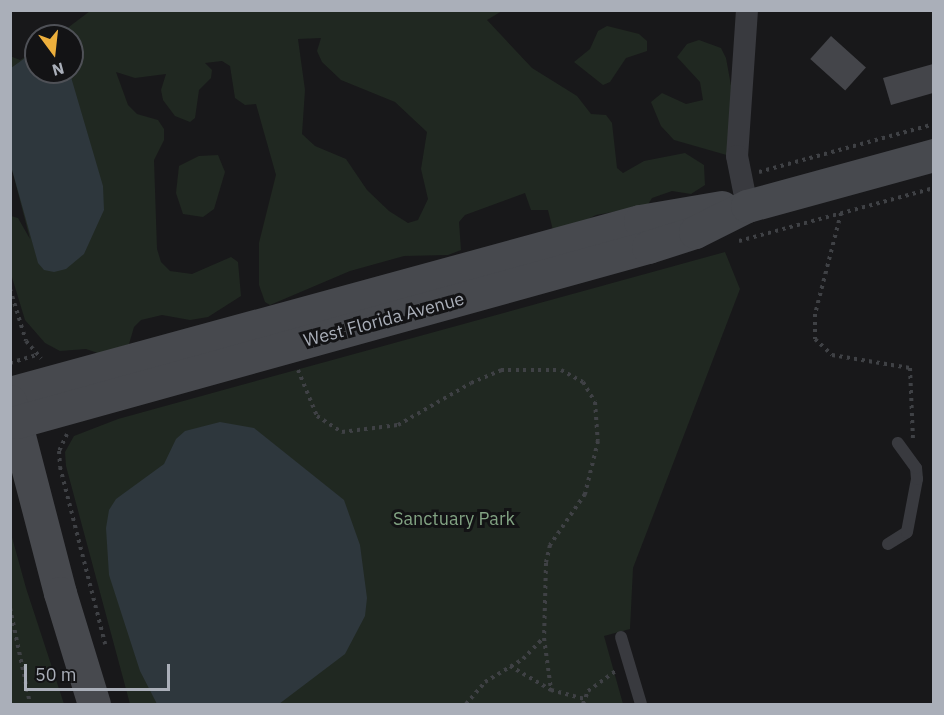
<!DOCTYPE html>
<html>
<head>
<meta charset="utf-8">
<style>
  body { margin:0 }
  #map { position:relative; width:944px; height:715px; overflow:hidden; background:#18181a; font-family:"IBM Plex Sans",sans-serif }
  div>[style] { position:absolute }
  .green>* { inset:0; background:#202821 }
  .water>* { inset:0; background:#2e373d }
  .building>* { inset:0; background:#44454a; transform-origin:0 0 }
  .path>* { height:4px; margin-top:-2px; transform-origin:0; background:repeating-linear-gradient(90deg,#3f4145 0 3px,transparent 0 7.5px) }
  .lane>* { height:12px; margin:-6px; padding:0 6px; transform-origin:6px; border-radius:6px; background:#393a3f }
  .street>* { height:22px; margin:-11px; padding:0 11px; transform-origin:11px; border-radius:11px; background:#393a3f }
  .secondary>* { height:33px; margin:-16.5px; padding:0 16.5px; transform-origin:16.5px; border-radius:16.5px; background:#47494e }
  span { translate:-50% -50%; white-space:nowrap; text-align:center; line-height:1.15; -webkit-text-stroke:6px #131315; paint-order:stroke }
  .street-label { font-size:18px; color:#aaafb9 }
  .park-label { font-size:18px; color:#82a383 }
  .frame { position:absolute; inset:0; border:12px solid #aaafb9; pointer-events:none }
  .north { position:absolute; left:24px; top:24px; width:60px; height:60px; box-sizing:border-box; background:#131315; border:2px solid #4f5157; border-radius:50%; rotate:165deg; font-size:16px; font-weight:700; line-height:24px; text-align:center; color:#aaafb9 }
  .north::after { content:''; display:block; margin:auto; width:21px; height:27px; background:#edaf3c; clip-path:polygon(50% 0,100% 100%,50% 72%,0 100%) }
  .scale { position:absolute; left:24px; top:664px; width:146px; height:27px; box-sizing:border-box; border:3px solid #aaafb9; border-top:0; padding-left:8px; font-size:18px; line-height:21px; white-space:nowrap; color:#aaafb9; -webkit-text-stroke:4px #131315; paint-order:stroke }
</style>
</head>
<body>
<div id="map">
  <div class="green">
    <i style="clip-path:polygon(evenodd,90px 11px,502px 11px,487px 20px,532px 68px,577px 96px,591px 114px,606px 115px,612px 123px,617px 168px,623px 173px,644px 161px,685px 153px,704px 165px,705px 185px,691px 194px,672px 191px,652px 198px,647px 206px,596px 215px,569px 229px,553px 230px,548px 210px,531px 210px,525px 193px,465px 215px,459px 222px,461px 250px,448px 255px,404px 256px,350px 271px,270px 305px,265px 302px,259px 285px,259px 243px,276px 175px,256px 104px,245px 105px,235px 98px,230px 66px,222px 61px,205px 63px,212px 70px,211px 78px,199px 90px,195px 118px,190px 122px,175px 116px,163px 100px,161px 90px,166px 74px,135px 78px,116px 72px,128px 105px,137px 114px,158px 120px,164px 129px,164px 140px,154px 160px,157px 249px,161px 262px,170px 271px,192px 274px,231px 257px,238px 262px,241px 296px,208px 317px,190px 320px,162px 315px,141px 320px,134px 327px,129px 344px,101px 354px,86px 349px,60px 351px,45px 343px,25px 320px,11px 274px,11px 216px,18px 218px,30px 239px,11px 166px,10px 56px,20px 60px,36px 50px,36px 72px,72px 72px,72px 36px,57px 36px,90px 11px,321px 38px,317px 51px,322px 62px,341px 80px,395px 102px,427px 132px,421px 169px,428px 199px,418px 220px,408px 223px,389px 211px,367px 190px,346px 159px,315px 146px,302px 134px,305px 90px,298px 39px,321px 38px)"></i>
    <i style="clip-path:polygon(607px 26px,639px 34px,647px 41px,647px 51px,626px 58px,610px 82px,603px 85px,574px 62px,590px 49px,598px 31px)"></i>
    <i style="clip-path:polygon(699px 40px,721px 48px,726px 58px,732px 91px,730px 156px,674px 140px,661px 126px,651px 102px,662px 93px,686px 104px,703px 100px,700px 82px,677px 57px,687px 44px)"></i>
    <i style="clip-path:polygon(218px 155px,225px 172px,214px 209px,203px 217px,183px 214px,176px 193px,179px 166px,199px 156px)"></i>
    <i style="clip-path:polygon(725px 252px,740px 289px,633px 568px,630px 629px,604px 636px,623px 704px,130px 704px,66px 466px,65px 452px,74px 436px,118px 419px)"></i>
    <i style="clip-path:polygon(10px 530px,26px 588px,64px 704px,11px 704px)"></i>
  </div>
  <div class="water">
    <i style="clip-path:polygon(32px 53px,36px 53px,36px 72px,68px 72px,71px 77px,103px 186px,104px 210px,84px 254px,66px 269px,54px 272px,44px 270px,38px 263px,11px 166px,11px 68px)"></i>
    <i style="clip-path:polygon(220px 422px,254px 428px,344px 500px,360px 545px,367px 598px,365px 616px,345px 654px,279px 704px,157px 704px,140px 671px,109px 575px,106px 528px,109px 510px,116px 499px,164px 464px,176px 439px,185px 431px)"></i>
  </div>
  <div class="building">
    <i style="left:831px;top:36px;width:47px;height:31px;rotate:42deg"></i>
    <i style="clip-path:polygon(933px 64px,933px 93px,891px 105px,883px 78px)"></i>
  </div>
  <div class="path">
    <i style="left:759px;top:172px;width:181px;rotate:-15.3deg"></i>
    <i style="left:841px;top:213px;width:104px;rotate:104.4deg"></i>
    <i style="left:815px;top:314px;width:25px;rotate:90deg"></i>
    <i style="left:815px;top:339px;width:23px;rotate:43deg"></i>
    <i style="left:832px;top:355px;width:79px;rotate:9.5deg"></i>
    <i style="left:910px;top:368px;width:71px;rotate:87.6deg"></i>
    <i style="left:739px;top:241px;width:202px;rotate:-15.2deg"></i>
    <i style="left:10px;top:289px;width:54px;rotate:72.9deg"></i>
    <i style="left:26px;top:341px;width:23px;rotate:49deg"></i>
    <i style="left:10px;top:363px;width:27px;rotate:-17deg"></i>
    <i style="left:298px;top:370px;width:50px;rotate:67.6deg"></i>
    <i style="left:317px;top:416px;width:30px;rotate:33deg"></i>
    <i style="left:342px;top:432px;width:56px;rotate:-7.1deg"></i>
    <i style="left:398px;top:425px;width:84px;rotate:-29.9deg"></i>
    <i style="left:471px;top:383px;width:33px;rotate:-23deg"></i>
    <i style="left:501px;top:370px;width:60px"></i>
    <i style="left:561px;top:370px;width:25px;rotate:29deg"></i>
    <i style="left:583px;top:382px;width:23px;rotate:59deg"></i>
    <i style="left:595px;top:402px;width:39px;rotate:86deg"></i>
    <i style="left:598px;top:441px;width:55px;rotate:103.8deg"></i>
    <i style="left:585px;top:494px;width:62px;rotate:124.5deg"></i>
    <i style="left:550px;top:545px;width:18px;rotate:103deg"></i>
    <i style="left:546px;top:563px;width:75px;rotate:91.5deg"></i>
    <i style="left:544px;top:638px;width:52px;rotate:82.3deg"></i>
    <i style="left:67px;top:434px;width:19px;rotate:115deg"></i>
    <i style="left:59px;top:451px;width:16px;rotate:86deg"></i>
    <i style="left:60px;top:467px;width:183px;rotate:75.7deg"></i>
    <i style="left:10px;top:608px;width:98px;rotate:78.2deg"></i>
    <i style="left:510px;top:666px;width:48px;rotate:30.3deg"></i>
    <i style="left:551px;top:690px;width:34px;rotate:15deg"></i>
    <i style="left:466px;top:704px;width:29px;rotate:-49deg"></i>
    <i style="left:485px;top:682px;width:44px;rotate:-31.2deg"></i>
    <i style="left:523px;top:659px;width:29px;rotate:-46deg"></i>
    <i style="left:583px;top:704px;width:14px;rotate:-69deg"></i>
    <i style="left:588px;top:691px;width:36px;rotate:-36deg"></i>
  </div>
  <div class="lane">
    <i style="left:888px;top:544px;width:22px;rotate:-32deg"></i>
    <i style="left:907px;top:532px;width:54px;rotate:-79.3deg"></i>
    <i style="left:917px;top:479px;width:11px;rotate:-95deg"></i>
    <i style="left:916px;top:468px;width:31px;rotate:-126deg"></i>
    <i style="left:621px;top:637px;width:70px;rotate:73.4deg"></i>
  </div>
  <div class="street">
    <i style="left:747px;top:10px;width:146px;rotate:93.9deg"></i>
    <i style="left:737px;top:156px;width:51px;rotate:78.7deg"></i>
  </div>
  <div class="secondary">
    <i style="left:10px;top:393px;width:653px;rotate:-15.27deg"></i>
    <i style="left:640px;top:221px;width:83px;rotate:-9.7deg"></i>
    <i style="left:10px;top:401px;width:198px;rotate:75.4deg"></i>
    <i style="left:60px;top:593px;width:116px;rotate:73deg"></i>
    <i style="left:16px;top:422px;width:656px;rotate:-15.48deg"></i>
    <i style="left:648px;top:247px;width:49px;rotate:-17.7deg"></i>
    <i style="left:695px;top:232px;width:58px;rotate:-26.6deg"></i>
    <i style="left:747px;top:206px;width:194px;rotate:-15.3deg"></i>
  </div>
  <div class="street-label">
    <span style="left:384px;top:320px;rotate:-15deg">West Florida Avenue</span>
  </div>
  <div class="park-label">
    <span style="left:454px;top:519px">Sanctuary Park</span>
  </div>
  <div class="frame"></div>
  <div class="north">N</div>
  <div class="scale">50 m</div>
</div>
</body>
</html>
